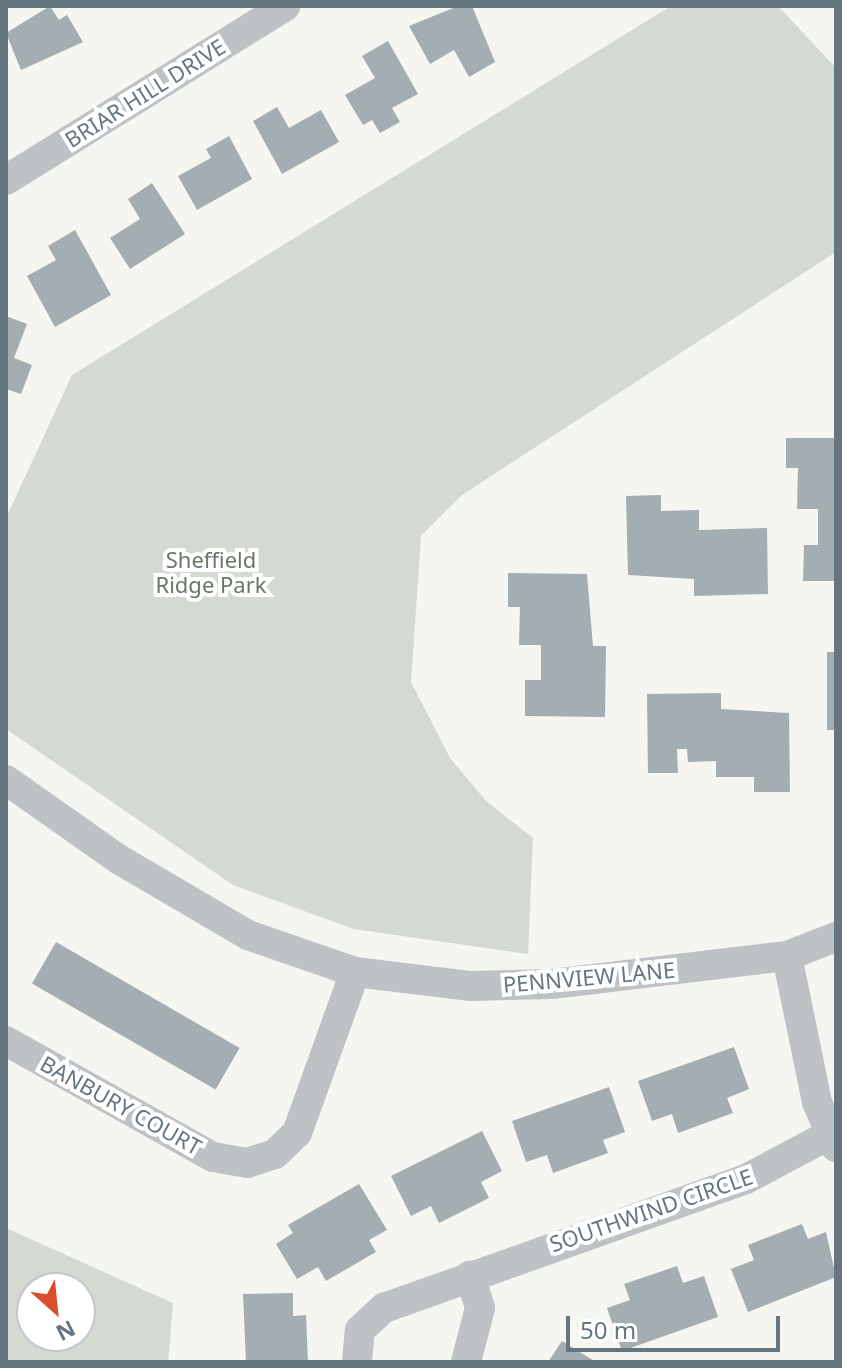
<!DOCTYPE html>
<html>
<head>
<meta charset="utf-8">
<style>
  body { margin:0 }
  #map { position:relative; width:842px; height:1368px; overflow:hidden; background:#f5f5f1; font-family:"Noto Sans",sans-serif }
  div>[style] { position:absolute }
  .green>* { inset:0; background:#d4dad1 }
  .building>* { inset:0; background:#a4adb2; transform-origin:0 0 }
  .minor>* { height:30px; margin:-15px; padding:0 15px; transform-origin:15px; border-radius:15px; background:#bec2c5 }
  span { translate:-50% -50%; white-space:nowrap; text-align:center; line-height:1.15; -webkit-text-stroke:8px #fff; paint-order:stroke }
  .street-label { font-size:22px; color:#657681 }
  .park-label { font-size:22px; color:#697864 }
  .frame { position:absolute; inset:0; border:8px solid #657681; pointer-events:none }
  .north { position:absolute; left:16px; top:1272px; width:80px; height:80px; box-sizing:border-box; background:#fff; border:2px solid #c1c8cd; border-radius:50%; rotate:153deg; font-size:22px; font-weight:700; line-height:32px; text-align:center; color:#657681 }
  .north::after { content:''; display:block; margin:auto; width:28px; height:36px; background:#d94f2d; clip-path:polygon(50% 0,100% 100%,50% 72%,0 100%) }
  .scale { position:absolute; left:566px; top:1316px; width:214px; height:36px; box-sizing:border-box; border:4px solid #657681; border-top:0; padding-left:10px; font-size:24px; line-height:28px; white-space:nowrap; color:#657681; -webkit-text-stroke:6px #fff; paint-order:stroke }
</style>
</head>
<body>
<div id="map">
  <div class="green">
    <i style="clip-path:polygon(671px 6px,778px 6px,836px 68px,836px 252px,462px 495px,421px 536px,411px 682px,450px 758px,486px 801px,533px 838px,528px 954px,354px 929px,233px 885px,6px 729px,6px 518px,72px 375px)"></i>
    <i style="clip-path:polygon(evenodd,6px 1228px,173px 1303px,168px 1362px,6px 1362px,6px 1228px,32px 1288px,80px 1288px,80px 1336px,32px 1336px,32px 1288px)"></i>
  </div>
  <div class="building">
    <i style="clip-path:polygon(50px 6px,59px 20px,67px 15px,83px 42px,21px 70px,6px 33px)"></i>
    <i style="clip-path:polygon(458px 6px,472px 6px,495px 62px,469px 77px,454px 50px,430px 64px,409px 26px)"></i>
    <i style="clip-path:polygon(388px 41px,418px 94px,392px 108px,400px 122px,380px 133px,372px 120px,363px 125px,345px 95px,375px 78px,362px 56px)"></i>
    <i style="clip-path:polygon(277px 107px,289px 128px,321px 110px,339px 142px,282px 174px,253px 121px)"></i>
    <i style="clip-path:polygon(229px 136px,252px 179px,197px 210px,178px 176px,211px 158px,206px 149px)"></i>
    <i style="clip-path:polygon(152px 183px,185px 234px,130px 269px,110px 238px,140px 219px,128px 199px)"></i>
    <i style="clip-path:polygon(75px 230px,111px 295px,55px 327px,27px 276px,56px 260px,48px 246px)"></i>
    <i style="clip-path:polygon(6px 316px,27px 324px,14px 358px,32px 365px,21px 394px,6px 389px)"></i>
    <i style="clip-path:polygon(786px 438px,836px 438px,836px 581px,803px 581px,804px 545px,818px 545px,818px 509px,797px 509px,798px 468px,786px 468px)"></i>
    <i style="clip-path:polygon(661px 495px,661px 511px,699px 510px,699px 530px,767px 528px,768px 594px,694px 596px,694px 579px,628px 575px,626px 496px)"></i>
    <i style="clip-path:polygon(508px 573px,587px 574px,593px 646px,606px 646px,605px 717px,525px 716px,525px 680px,541px 680px,541px 645px,519px 645px,520px 607px,508px 607px)"></i>
    <i style="left:827px;top:652px;width:9px;height:78px"></i>
    <i style="clip-path:polygon(721px 693px,721px 709px,789px 713px,790px 792px,754px 792px,754px 777px,716px 777px,716px 761px,688px 762px,687px 749px,677px 749px,678px 773px,648px 773px,647px 694px)"></i>
    <i style="left:56px;top:942px;width:212px;height:48px;rotate:30deg"></i>
    <i style="clip-path:polygon(734px 1047px,749px 1089px,727px 1098px,733px 1113px,678px 1133px,672px 1114px,652px 1121px,638px 1081px)"></i>
    <i style="clip-path:polygon(609px 1087px,625px 1132px,603px 1140px,608px 1153px,553px 1173px,547px 1155px,526px 1162px,512px 1121px)"></i>
    <i style="clip-path:polygon(482px 1131px,502px 1171px,481px 1182px,489px 1198px,439px 1223px,431px 1206px,411px 1216px,391px 1176px)"></i>
    <i style="clip-path:polygon(359px 1184px,387px 1230px,369px 1240px,376px 1252px,326px 1281px,318px 1267px,297px 1279px,276px 1244px,293px 1233px,288px 1225px)"></i>
    <i style="clip-path:polygon(802px 1224px,808px 1239px,826px 1232px,836px 1277px,748px 1312px,731px 1269px,754px 1260px,748px 1245px)"></i>
    <i style="clip-path:polygon(677px 1266px,683px 1283px,704px 1276px,718px 1317px,622px 1351px,607px 1308px,630px 1300px,624px 1284px)"></i>
    <i style="clip-path:polygon(293px 1293px,293px 1316px,306px 1315px,308px 1362px,246px 1362px,243px 1294px)"></i>
    <i style="clip-path:polygon(562px 1341px,596px 1362px,548px 1362px)"></i>
  </div>
  <div class="minor">
    <i style="left:6px;top:180px;width:329px;rotate:-31.9deg"></i>
    <i style="left:6px;top:780px;width:139px;rotate:35.1deg"></i>
    <i style="left:120px;top:860px;width:148px;rotate:30.4deg"></i>
    <i style="left:248px;top:935px;width:113px;rotate:19.1deg"></i>
    <i style="left:355px;top:972px;width:117px;rotate:6.9deg"></i>
    <i style="left:471px;top:986px;width:81px;rotate:-1.4deg"></i>
    <i style="left:552px;top:984px;width:237px;rotate:-6.8deg"></i>
    <i style="left:787px;top:956px;width:53px;rotate:-21.2deg"></i>
    <i style="left:787px;top:956px;width:149px;rotate:78.4deg"></i>
    <i style="left:817px;top:1102px;width:49px;rotate:67.1deg"></i>
    <i style="left:6px;top:1041px;width:237px;rotate:29.3deg"></i>
    <i style="left:213px;top:1157px;width:35px;rotate:10deg"></i>
    <i style="left:247px;top:1163px;width:29px;rotate:-18deg"></i>
    <i style="left:275px;top:1154px;width:30px;rotate:-44deg"></i>
    <i style="left:297px;top:1133px;width:171px;rotate:-70.2deg"></i>
    <i style="left:357px;top:1362px;width:32px;rotate:-85deg"></i>
    <i style="left:360px;top:1330px;width:33px;rotate:-43deg"></i>
    <i style="left:384px;top:1308px;width:384px;rotate:-19.6deg"></i>
    <i style="left:746px;top:1179px;width:92px;rotate:-28deg"></i>
    <i style="left:466px;top:1362px;width:56px;rotate:-75.5deg"></i>
    <i style="left:480px;top:1308px;width:34px;rotate:-107deg"></i>
  </div>
  <div class="street-label">
    <span style="left:145px;top:93px;rotate:-32deg">BRIAR HILL DRIVE</span>
    <span style="left:589px;top:977px;rotate:-5deg">PENNVIEW LANE</span>
    <span style="left:121px;top:1105px;rotate:29deg">BANBURY COURT</span>
    <span style="left:651px;top:1210px;rotate:-19deg">SOUTHWIND CIRCLE</span>
  </div>
  <div class="park-label">
    <span style="left:211px;top:572px">Sheffield<br>Ridge Park</span>
  </div>
  <div class="frame"></div>
  <div class="north">N</div>
  <div class="scale">50 m</div>
</div>
</body>
</html>
